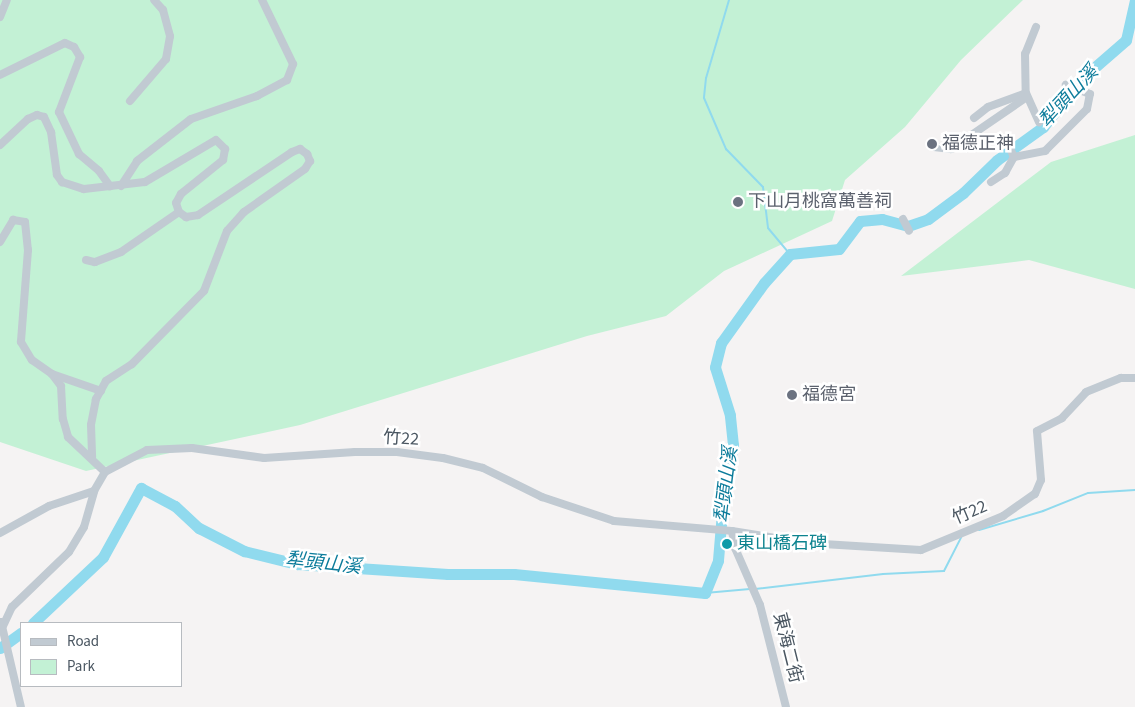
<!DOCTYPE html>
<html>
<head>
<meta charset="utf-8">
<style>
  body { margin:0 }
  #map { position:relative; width:1135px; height:707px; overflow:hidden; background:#f5f3f3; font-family:"Source Sans 3","Noto Sans TC",sans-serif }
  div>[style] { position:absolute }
  .green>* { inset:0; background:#c3f1d5 }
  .stream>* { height:2px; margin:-1px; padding:0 1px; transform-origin:1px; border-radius:1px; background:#90daee }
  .river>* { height:11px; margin:-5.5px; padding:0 5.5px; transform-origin:5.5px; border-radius:5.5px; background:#90daee }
  .minor>* { height:8px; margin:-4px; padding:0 4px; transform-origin:4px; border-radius:4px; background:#c1cad2 }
  .dots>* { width:14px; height:14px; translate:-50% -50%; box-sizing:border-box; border:2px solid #fff; border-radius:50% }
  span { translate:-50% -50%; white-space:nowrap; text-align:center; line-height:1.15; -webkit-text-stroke:5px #fff; paint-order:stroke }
  .worship-label { font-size:18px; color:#5b616d }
  .left { translate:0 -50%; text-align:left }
  .street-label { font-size:18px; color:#4a5661 }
  .culture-label { font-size:18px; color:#0d838f }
  .water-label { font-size:19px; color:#0c7c9b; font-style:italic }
  .legend { position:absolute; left:20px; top:622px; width:162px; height:65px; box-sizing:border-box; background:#fff; border:1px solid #b7bbc0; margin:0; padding:6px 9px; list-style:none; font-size:15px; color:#4a5661 }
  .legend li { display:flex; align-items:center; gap:10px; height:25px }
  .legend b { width:25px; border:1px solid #b7bbc0 }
</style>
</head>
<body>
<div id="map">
  <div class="green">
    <i style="clip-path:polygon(0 0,1023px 0,961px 60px,905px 127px,845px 180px,832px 221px,724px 271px,666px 316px,587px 336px,300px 425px,86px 471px,0 442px)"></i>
    <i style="clip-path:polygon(1135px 135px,1135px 289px,1029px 260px,901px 276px,1051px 162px)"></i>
  </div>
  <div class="stream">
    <i style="left:729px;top:0;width:81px;rotate:106.4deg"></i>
    <i style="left:706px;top:78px;width:20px;rotate:96deg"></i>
    <i style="left:704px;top:98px;width:56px;rotate:66.7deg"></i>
    <i style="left:726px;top:149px;width:53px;rotate:45.8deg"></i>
    <i style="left:763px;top:187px;width:41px;rotate:83deg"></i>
    <i style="left:768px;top:228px;width:34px;rotate:50deg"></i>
    <i style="left:979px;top:530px;width:67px;rotate:-16.5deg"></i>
    <i style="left:1043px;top:511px;width:48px;rotate:-21.8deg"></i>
    <i style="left:1088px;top:493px;width:47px;rotate:-3.7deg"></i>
    <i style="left:755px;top:589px;width:129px;rotate:-6.7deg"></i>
    <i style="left:883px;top:574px;width:61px;rotate:-2.8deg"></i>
    <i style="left:944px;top:571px;width:38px;rotate:-63deg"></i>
    <i style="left:705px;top:593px;width:45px;rotate:-5.1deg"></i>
  </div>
  <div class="river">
    <i style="left:33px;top:623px;width:96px;rotate:-43.3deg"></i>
    <i style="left:103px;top:557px;width:79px;rotate:-61.2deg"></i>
    <i style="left:141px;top:488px;width:38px;rotate:28deg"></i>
    <i style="left:175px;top:506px;width:33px;rotate:43deg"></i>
    <i style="left:199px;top:528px;width:51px;rotate:27.1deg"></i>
    <i style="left:244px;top:551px;width:55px;rotate:13.8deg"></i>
    <i style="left:297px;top:564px;width:151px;rotate:3.8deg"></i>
    <i style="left:448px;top:574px;width:66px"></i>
    <i style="left:514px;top:574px;width:192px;rotate:5.7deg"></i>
    <i style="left:705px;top:593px;width:35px;rotate:-68deg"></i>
    <i style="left:718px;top:560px;width:59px;rotate:-85.2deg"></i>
    <i style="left:723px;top:501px;width:57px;rotate:-79.9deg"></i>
    <i style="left:733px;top:445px;width:30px;rotate:-96deg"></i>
    <i style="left:730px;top:415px;width:50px;rotate:-107.4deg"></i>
    <i style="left:715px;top:367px;width:25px;rotate:-76deg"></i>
    <i style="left:721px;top:343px;width:74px;rotate:-54.4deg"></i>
    <i style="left:764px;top:283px;width:39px;rotate:-48deg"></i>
    <i style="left:790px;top:254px;width:49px;rotate:-5.8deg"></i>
    <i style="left:839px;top:249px;width:35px;rotate:-53deg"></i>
    <i style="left:860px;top:221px;width:22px;rotate:-5deg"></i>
    <i style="left:882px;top:219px;width:27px;rotate:15deg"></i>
    <i style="left:908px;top:226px;width:21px;rotate:-19deg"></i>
    <i style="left:928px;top:219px;width:44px;rotate:-36.6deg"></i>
    <i style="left:963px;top:193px;width:47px;rotate:-44.1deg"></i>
    <i style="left:997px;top:160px;width:57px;rotate:-35.7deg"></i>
    <i style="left:1043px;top:127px;width:60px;rotate:-51.8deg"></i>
    <i style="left:1080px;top:80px;width:61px;rotate:-41deg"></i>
    <i style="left:1126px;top:40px;width:41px;rotate:-77.3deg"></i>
    <i style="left:0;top:648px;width:26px;rotate:-36deg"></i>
  </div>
  <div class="minor">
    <i style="left:0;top:17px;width:18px;rotate:-68deg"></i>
    <i style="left:1036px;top:27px;width:29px;rotate:112deg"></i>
    <i style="left:1025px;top:54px;width:39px;rotate:89deg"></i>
    <i style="left:1026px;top:93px;width:32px;rotate:66deg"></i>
    <i style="left:0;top:75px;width:72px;rotate:-26.2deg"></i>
    <i style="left:65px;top:43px;width:10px;rotate:24deg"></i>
    <i style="left:74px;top:47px;width:12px;rotate:59deg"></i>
    <i style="left:80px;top:57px;width:59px;rotate:110.9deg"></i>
    <i style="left:59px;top:112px;width:47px;rotate:64.5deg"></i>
    <i style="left:79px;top:154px;width:26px;rotate:40deg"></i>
    <i style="left:99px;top:171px;width:19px;rotate:54deg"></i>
    <i style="left:130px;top:101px;width:55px;rotate:-49.4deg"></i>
    <i style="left:166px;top:59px;width:23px;rotate:-80deg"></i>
    <i style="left:170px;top:36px;width:27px;rotate:-105deg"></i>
    <i style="left:163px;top:10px;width:13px;rotate:-132deg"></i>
    <i style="left:974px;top:118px;width:18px;rotate:-38deg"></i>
    <i style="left:988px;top:107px;width:40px;rotate:-20.2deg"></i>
    <i style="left:0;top:145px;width:38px;rotate:-43deg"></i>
    <i style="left:28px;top:119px;width:10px;rotate:-24deg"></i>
    <i style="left:37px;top:115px;width:7px;rotate:16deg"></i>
    <i style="left:44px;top:117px;width:17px;rotate:65deg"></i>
    <i style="left:51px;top:132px;width:43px;rotate:82.1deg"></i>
    <i style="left:57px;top:175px;width:9px;rotate:54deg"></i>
    <i style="left:62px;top:182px;width:23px;rotate:18deg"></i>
    <i style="left:84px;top:189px;width:61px;rotate:-6.5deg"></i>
    <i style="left:145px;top:182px;width:82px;rotate:-30.6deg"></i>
    <i style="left:216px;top:140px;width:13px;rotate:45deg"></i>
    <i style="left:225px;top:149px;width:11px;rotate:100deg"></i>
    <i style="left:223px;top:160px;width:54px;rotate:141deg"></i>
    <i style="left:181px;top:194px;width:10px;rotate:119deg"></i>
    <i style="left:176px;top:203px;width:9px;rotate:72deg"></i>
    <i style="left:179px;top:212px;width:9px;rotate:36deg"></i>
    <i style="left:186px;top:217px;width:12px;rotate:-9deg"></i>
    <i style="left:198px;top:215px;width:113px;rotate:-33.8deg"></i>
    <i style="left:292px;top:152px;width:9px;rotate:-21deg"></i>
    <i style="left:300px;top:149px;width:9px;rotate:36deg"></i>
    <i style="left:307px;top:154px;width:8px;rotate:67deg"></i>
    <i style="left:310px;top:161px;width:9px;rotate:122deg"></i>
    <i style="left:305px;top:169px;width:75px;rotate:144.8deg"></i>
    <i style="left:244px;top:212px;width:25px;rotate:132deg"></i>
    <i style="left:227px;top:231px;width:64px;rotate:111deg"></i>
    <i style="left:204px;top:291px;width:103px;rotate:134.6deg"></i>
    <i style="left:132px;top:364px;width:31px;rotate:147deg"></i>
    <i style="left:106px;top:381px;width:21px;rotate:119deg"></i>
    <i style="left:96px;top:399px;width:26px;rotate:101deg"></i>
    <i style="left:91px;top:425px;width:32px;rotate:88deg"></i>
    <i style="left:934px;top:147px;width:17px;rotate:7deg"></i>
    <i style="left:951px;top:149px;width:92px;rotate:-34.4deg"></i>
    <i style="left:1014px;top:157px;width:32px;rotate:-11deg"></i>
    <i style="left:1045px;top:151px;width:59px;rotate:-45deg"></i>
    <i style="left:1087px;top:109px;width:15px;rotate:-79deg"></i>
    <i style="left:1090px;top:94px;width:26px;rotate:-159deg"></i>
    <i style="left:991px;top:182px;width:17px;rotate:-33deg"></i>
    <i style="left:1005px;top:173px;width:18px;rotate:-61deg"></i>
    <i style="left:1014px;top:157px;width:17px;rotate:-115deg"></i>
    <i style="left:121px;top:186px;width:30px;rotate:-57deg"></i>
    <i style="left:137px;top:161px;width:68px;rotate:-37.9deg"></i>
    <i style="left:191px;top:119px;width:70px;rotate:-19.2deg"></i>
    <i style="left:257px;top:96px;width:34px;rotate:-28deg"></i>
    <i style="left:287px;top:80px;width:17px;rotate:-69deg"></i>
    <i style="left:293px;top:64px;width:71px;rotate:-115.8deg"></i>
    <i style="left:903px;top:219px;width:13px;rotate:63deg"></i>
    <i style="left:0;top:242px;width:26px;rotate:-59deg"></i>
    <i style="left:13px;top:220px;width:12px;rotate:9deg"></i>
    <i style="left:25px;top:222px;width:28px;rotate:84deg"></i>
    <i style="left:28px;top:250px;width:92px;rotate:94.4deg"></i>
    <i style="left:21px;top:342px;width:21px;rotate:59deg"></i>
    <i style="left:32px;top:360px;width:24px;rotate:35deg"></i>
    <i style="left:52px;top:374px;width:15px;rotate:53deg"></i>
    <i style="left:61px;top:386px;width:33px;rotate:87deg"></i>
    <i style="left:63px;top:419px;width:19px;rotate:74deg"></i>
    <i style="left:68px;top:437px;width:51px;rotate:43.4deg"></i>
    <i style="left:86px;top:260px;width:9px;rotate:13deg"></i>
    <i style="left:95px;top:262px;width:28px;rotate:-21deg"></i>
    <i style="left:121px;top:252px;width:70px;rotate:-34.6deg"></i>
    <i style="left:52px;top:374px;width:52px;rotate:19.1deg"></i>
    <i style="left:732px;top:531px;width:17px;rotate:80deg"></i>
    <i style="left:735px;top:548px;width:62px;rotate:66.3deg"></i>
    <i style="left:760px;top:605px;width:105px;rotate:75.7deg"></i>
    <i style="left:0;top:533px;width:56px;rotate:-28.9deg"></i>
    <i style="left:49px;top:506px;width:47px;rotate:-18.4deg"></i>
    <i style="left:1px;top:622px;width:87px;rotate:76.8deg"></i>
    <i style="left:3px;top:626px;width:21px;rotate:-65deg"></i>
    <i style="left:12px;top:607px;width:79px;rotate:-44deg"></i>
    <i style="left:69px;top:552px;width:29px;rotate:-59deg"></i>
    <i style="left:84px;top:527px;width:37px;rotate:-74deg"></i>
    <i style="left:94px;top:491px;width:22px;rotate:-60deg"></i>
    <i style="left:105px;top:472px;width:47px;rotate:-27.6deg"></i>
    <i style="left:147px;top:450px;width:45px;rotate:-2.5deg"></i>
    <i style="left:192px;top:448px;width:73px;rotate:7.9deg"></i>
    <i style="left:264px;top:458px;width:91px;rotate:-3.8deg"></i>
    <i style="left:355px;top:452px;width:42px"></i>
    <i style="left:397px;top:452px;width:46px;rotate:7.4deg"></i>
    <i style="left:443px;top:458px;width:41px;rotate:14deg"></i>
    <i style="left:483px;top:468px;width:66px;rotate:26.2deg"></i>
    <i style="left:542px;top:497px;width:76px;rotate:18.4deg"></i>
    <i style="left:614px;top:521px;width:118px;rotate:4.8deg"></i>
    <i style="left:732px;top:531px;width:76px;rotate:9.1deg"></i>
    <i style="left:807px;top:543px;width:114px;rotate:3.5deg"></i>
    <i style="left:921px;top:550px;width:89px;rotate:-22.5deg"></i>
    <i style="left:1003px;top:516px;width:39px;rotate:-35deg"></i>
    <i style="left:1035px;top:494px;width:15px;rotate:-67deg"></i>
    <i style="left:1041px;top:480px;width:49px;rotate:-94.7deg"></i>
    <i style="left:1037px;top:431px;width:28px;rotate:-27deg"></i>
    <i style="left:1062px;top:418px;width:35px;rotate:-47deg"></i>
    <i style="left:1086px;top:392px;width:38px;rotate:-22deg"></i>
    <i style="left:1121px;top:378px;width:14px"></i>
  </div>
  <div class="dots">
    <i style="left:932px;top:144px;background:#6b7280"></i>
    <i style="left:738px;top:202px;background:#6b7280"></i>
    <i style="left:792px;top:395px;background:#6b7280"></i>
    <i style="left:727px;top:544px;background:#0f9aa8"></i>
  </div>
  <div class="worship-label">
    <span class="left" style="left:942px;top:144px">福德正神</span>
    <span class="left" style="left:748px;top:202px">下山月桃窩萬善祠</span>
    <span class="left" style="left:802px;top:395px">福德宮</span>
  </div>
  <div class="street-label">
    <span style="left:401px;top:439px;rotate:4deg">竹22</span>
    <span style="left:970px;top:513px;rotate:-23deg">竹22</span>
    <span style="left:787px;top:648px;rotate:76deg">東海二街</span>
  </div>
  <div class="culture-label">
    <span class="left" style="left:737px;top:544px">東山橋石碑</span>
  </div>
  <div class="water-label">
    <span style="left:1069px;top:97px;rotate:-47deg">犁頭山溪</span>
    <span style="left:727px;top:485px;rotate:-83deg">犁頭山溪</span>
    <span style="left:323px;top:564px;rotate:6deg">犁頭山溪</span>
  </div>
  <ul class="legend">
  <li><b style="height:6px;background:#c1cad2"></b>Road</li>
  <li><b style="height:14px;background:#c3f1d5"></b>Park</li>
  </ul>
</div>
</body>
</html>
